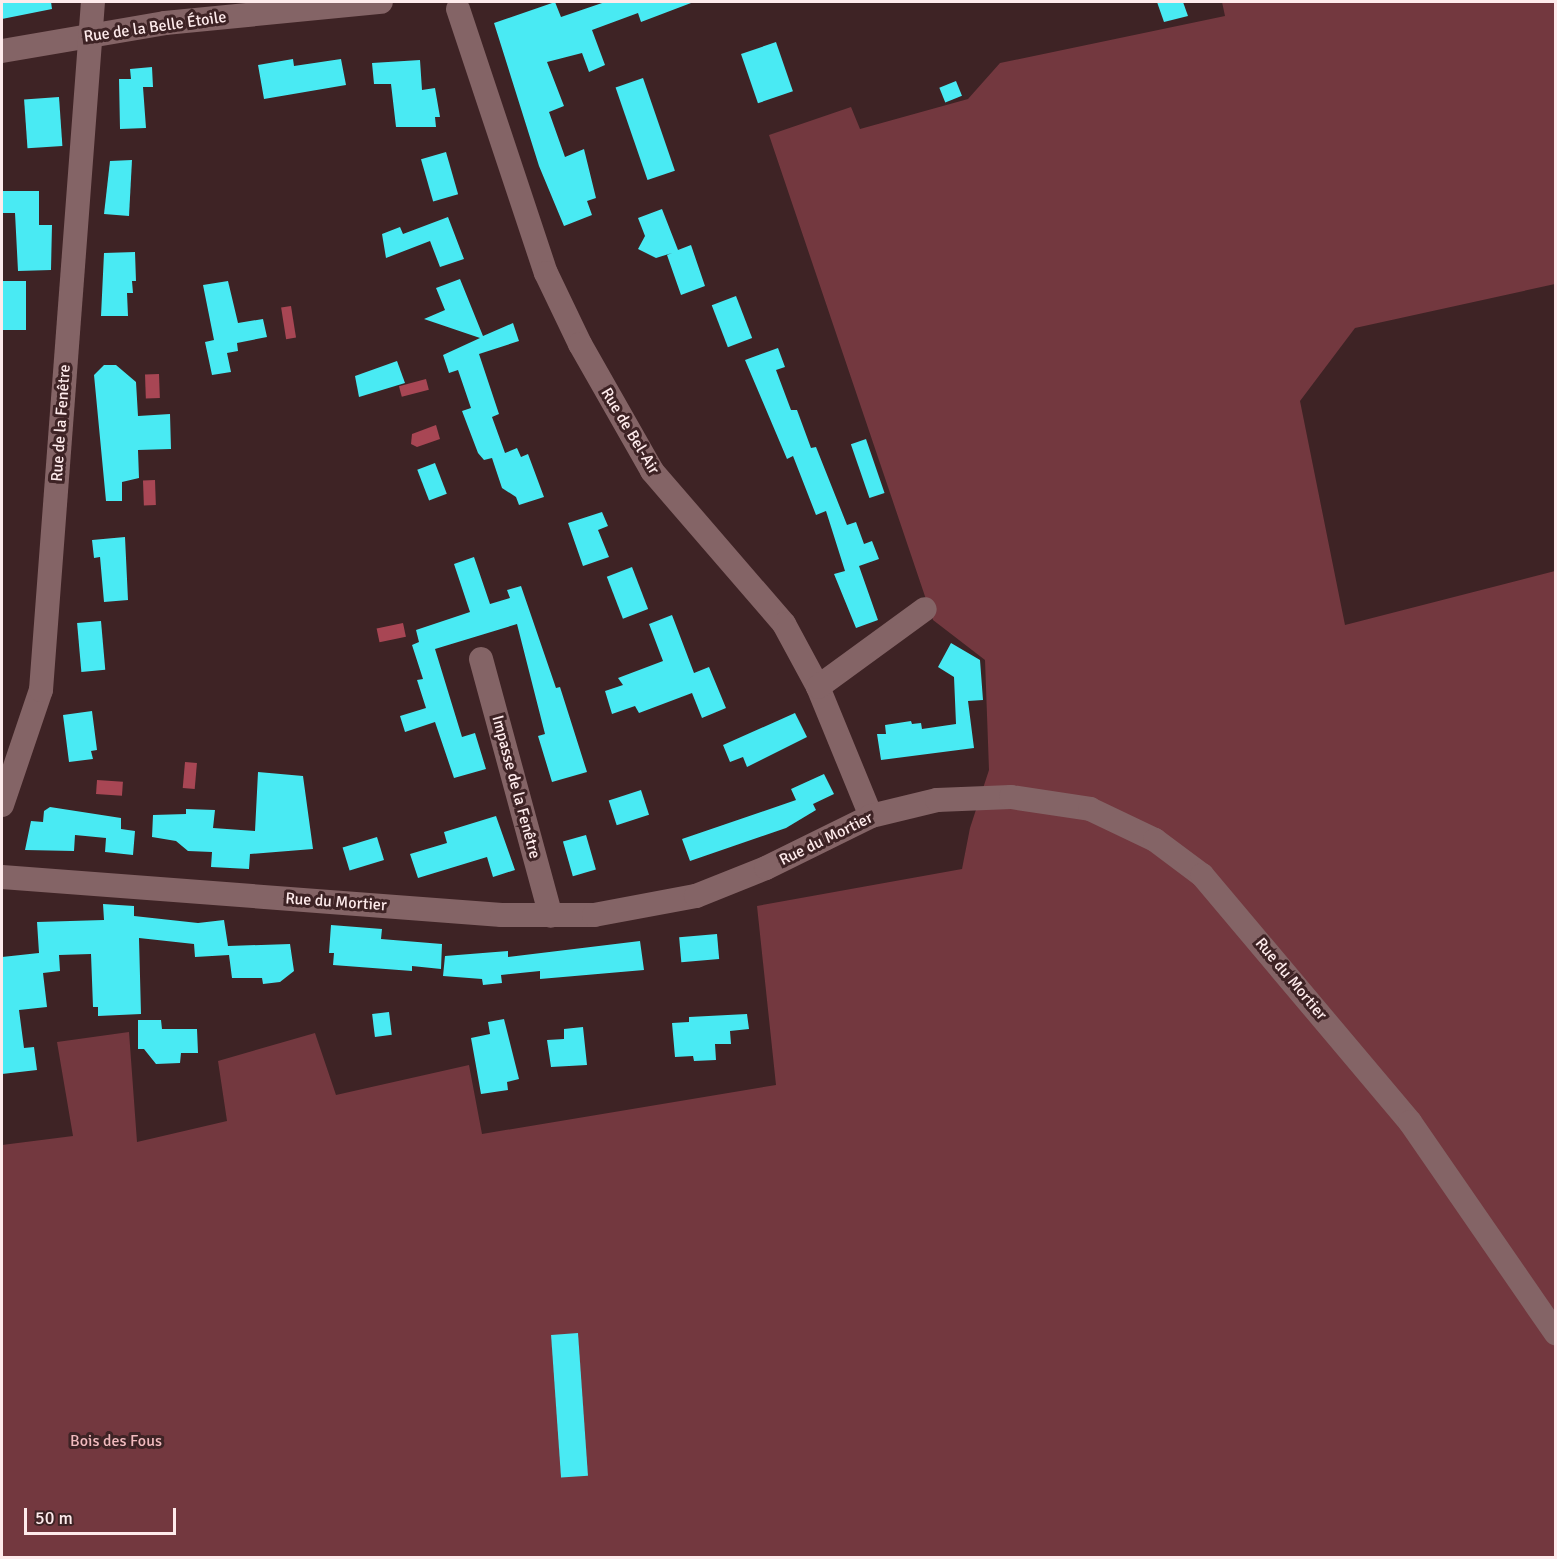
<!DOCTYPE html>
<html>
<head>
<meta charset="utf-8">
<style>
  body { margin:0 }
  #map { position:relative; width:1557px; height:1559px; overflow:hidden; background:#3e2325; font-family:Signika,sans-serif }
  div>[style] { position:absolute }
  .green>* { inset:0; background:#73383f }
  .water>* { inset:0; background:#a84654; transform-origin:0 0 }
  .building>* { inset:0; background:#49eaf3; transform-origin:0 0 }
  .minor>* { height:24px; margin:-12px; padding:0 12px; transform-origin:12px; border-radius:12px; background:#846466 }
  span { translate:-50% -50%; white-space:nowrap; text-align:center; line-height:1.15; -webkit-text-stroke:6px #3e2325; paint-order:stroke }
  .street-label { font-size:16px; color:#feebec }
  .park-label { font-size:16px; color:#f1babe }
  .frame { position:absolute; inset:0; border:3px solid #feebec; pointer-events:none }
  .scale { position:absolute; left:24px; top:1508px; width:152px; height:27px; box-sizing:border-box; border:3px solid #feebec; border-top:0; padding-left:8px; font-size:18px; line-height:21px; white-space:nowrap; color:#feebec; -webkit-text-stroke:4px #3e2325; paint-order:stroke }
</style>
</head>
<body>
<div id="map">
  <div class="green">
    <i style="clip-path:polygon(1222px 2px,1555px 2px,1555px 284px,1355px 328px,1300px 401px,1345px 625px,1555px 571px,1555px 1557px,2px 1557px,2px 1145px,73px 1136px,57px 1042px,129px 1032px,137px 1142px,227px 1121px,218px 1061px,315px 1033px,336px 1095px,469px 1065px,482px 1134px,776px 1085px,757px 906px,962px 869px,970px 828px,989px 770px,985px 660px,933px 620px,769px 135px,851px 107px,860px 129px,968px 99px,1000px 63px,1225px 16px)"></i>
  </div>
  <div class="water">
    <i style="left:291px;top:306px;width:32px;height:10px;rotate:81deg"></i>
    <i style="left:159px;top:374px;width:24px;height:14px;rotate:88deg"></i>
    <i style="left:426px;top:379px;width:11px;height:28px;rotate:75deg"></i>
    <i style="clip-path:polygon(436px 425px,440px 439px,417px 447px,411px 444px,412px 434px)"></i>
    <i style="left:155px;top:480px;width:25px;height:12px;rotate:88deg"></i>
    <i style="left:403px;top:623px;width:14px;height:27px;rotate:78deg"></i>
    <i style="left:185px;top:762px;width:12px;height:26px;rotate:5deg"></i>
    <i style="left:97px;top:780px;width:26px;height:14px;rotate:4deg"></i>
  </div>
  <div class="building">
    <i style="clip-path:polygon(2px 2px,51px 2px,52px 9px,2px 19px)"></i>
    <i style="clip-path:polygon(555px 2px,561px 17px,605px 2px,691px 3px,641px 22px,638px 13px,592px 30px,605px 65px,589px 72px,582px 53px,547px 62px,564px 106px,549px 112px,565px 157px,584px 149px,596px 198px,587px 201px,592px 215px,564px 226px,539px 166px,494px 23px)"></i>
    <i style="clip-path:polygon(1157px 2px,1183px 2px,1188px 16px,1164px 22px)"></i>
    <i style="left:776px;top:42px;width:52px;height:37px;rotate:71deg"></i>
    <i style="clip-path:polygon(293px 59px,294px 66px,341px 59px,346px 85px,264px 99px,258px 65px)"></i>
    <i style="clip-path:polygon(420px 60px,422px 90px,435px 88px,440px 117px,435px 117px,436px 127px,396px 127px,391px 84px,374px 84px,372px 63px)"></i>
    <i style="clip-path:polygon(152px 67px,153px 87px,143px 87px,146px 128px,120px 129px,119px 79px,131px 79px,130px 69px)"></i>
    <i style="left:643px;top:78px;width:98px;height:29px;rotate:71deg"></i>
    <i style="left:956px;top:81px;width:16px;height:18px;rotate:68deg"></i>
    <i style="left:59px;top:97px;width:49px;height:35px;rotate:86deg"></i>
    <i style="left:446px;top:152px;width:44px;height:26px;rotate:74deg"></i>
    <i style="clip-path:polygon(132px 160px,129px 216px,104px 214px,110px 161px)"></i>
    <i style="clip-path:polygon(2px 191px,39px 191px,39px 225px,52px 225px,51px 270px,18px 271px,15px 213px,2px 213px)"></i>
    <i style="clip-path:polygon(662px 209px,678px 250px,691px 245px,705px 286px,681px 295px,667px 255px,672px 253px,656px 258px,638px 249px,645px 236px,638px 218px)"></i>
    <i style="clip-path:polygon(448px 217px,464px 259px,440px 267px,430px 241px,386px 258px,382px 234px,400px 227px,403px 234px)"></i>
    <i style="clip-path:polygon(135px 252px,136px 281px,132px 281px,133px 293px,127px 293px,128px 316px,101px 316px,104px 253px)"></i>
    <i style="clip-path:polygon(460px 279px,483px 336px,513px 323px,519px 341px,479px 354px,499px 414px,492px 417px,505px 453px,517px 448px,521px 457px,528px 454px,544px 497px,519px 505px,516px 497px,502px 488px,492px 458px,484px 460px,478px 453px,462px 411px,471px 408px,458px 370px,449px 373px,443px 355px,480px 338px,424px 319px,445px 310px,436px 288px)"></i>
    <i style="left:2px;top:281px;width:24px;height:49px"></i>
    <i style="clip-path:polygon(228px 281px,238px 323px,263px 319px,267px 337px,237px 343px,238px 351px,227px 353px,231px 372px,212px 375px,205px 342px,214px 340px,203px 285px)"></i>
    <i style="left:736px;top:296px;width:45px;height:26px;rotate:69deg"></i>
    <i style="clip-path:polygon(778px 348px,785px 367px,776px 370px,791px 410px,797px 410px,811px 448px,816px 447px,847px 525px,856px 522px,864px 544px,872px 541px,879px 559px,859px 566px,878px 620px,856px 628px,834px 574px,845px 571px,826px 511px,816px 515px,793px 456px,787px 459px,745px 360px)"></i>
    <i style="clip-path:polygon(397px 361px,405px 383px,359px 397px,355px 376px)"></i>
    <i style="clip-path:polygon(104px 365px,116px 365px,136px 382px,138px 416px,170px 414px,171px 449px,138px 450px,139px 478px,122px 482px,122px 501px,106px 501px,94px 375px)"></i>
    <i style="left:866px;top:439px;width:57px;height:16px;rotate:71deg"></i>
    <i style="left:435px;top:463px;width:33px;height:19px;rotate:69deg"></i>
    <i style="clip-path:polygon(602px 512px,608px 526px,598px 530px,609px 557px,583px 566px,568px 523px)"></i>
    <i style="clip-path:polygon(125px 537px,128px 600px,104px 602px,100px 557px,94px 558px,92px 540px)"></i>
    <i style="clip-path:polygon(474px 557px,490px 604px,510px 598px,507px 590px,521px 586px,556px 688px,560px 687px,587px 772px,552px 782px,538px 736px,545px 734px,517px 624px,435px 649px,462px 737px,475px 733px,486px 769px,454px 778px,435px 722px,405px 732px,400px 716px,426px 708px,417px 680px,423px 679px,412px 645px,419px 642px,416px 630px,470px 612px,454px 564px)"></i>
    <i style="left:632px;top:567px;width:45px;height:27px;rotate:69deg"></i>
    <i style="clip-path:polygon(672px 615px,694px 673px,709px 667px,726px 708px,702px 718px,692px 693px,639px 713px,635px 706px,612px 714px,605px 691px,623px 685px,618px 678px,663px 661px,649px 624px)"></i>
    <i style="left:101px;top:621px;width:49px;height:24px;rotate:85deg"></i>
    <i style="clip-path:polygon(951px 643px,980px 660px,983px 700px,968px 701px,974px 748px,881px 760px,877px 734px,886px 734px,885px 725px,911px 721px,912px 724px,921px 723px,922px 729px,956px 724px,954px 677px,938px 667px)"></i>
    <i style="clip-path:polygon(92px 711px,97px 750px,91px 751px,93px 759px,69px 762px,63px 715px)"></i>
    <i style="clip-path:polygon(795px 713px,807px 737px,747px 767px,743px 757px,730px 762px,723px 745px)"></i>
    <i style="clip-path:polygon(258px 772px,303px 776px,313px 849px,250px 854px,249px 869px,211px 867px,212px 852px,188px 851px,176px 841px,152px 837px,153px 815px,186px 814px,186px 809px,215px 810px,213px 828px,255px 831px)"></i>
    <i style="clip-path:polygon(824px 774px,834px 794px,813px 804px,816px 810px,786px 828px,690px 861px,682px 839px,796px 800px,791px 789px)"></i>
    <i style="left:641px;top:790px;width:26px;height:34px;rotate:72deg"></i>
    <i style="clip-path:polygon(50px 807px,121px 818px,121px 829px,135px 831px,133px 855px,105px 852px,106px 838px,75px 835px,74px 851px,25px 850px,31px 821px,43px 822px,44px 811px)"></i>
    <i style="clip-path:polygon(496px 816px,515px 870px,493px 877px,487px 857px,418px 878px,410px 854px,447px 843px,444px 832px)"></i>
    <i style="left:586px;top:835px;width:36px;height:24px;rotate:74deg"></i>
    <i style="left:377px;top:837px;width:24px;height:36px;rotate:73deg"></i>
    <i style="clip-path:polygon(103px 904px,134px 906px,134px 916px,198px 923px,224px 920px,228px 946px,290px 944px,294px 971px,280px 982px,263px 984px,262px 978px,232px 978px,229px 955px,195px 957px,194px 944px,139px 938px,141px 1014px,98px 1016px,98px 1007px,93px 1007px,91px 954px,59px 955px,60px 971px,43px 973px,47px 1007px,19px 1010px,24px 1048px,34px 1047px,37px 1070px,2px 1074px,2px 957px,39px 953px,37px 922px,104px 920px)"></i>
    <i style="clip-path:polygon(331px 925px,382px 929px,381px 939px,442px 944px,441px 969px,412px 966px,412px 971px,333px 965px,334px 953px,329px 953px)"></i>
    <i style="left:717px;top:934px;width:25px;height:38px;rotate:85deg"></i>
    <i style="clip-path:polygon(640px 941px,644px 970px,540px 979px,540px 971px,501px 975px,502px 983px,483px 985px,482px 979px,443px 976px,445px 956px,508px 951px,508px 957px)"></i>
    <i style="left:389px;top:1012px;width:23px;height:17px;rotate:83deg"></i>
    <i style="clip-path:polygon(747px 1014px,749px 1029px,730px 1031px,731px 1044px,715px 1044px,716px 1060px,694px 1061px,693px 1056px,675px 1057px,672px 1023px,689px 1022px,689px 1017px)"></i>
    <i style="clip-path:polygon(504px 1019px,519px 1079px,507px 1082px,508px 1090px,481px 1094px,471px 1038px,490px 1034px,488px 1022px)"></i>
    <i style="clip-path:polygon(138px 1020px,161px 1020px,162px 1029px,197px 1029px,198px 1053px,181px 1053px,180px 1063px,156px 1064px,144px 1049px,138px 1049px)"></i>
    <i style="clip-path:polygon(583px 1027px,587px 1065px,551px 1067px,547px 1040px,564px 1039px,564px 1029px)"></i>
    <i style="left:578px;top:1333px;width:143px;height:27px;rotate:86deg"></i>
  </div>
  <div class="minor">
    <i style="left:458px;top:9px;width:278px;rotate:71.6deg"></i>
    <i style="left:546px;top:273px;width:79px;rotate:64.4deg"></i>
    <i style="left:580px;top:344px;width:146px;rotate:60.4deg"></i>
    <i style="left:652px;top:471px;width:202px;rotate:49.2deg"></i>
    <i style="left:784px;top:624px;width:72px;rotate:61.6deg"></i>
    <i style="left:818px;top:687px;width:139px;rotate:67.7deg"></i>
    <i style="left:2px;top:51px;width:165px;rotate:-9.7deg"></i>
    <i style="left:165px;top:23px;width:217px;rotate:-5.6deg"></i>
    <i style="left:481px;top:659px;width:266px;rotate:74.8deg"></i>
    <i style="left:818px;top:687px;width:132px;rotate:-36.1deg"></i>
    <i style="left:2px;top:805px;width:121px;rotate:-71.3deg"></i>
    <i style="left:41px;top:690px;width:690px;rotate:-85.68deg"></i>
    <i style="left:2px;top:877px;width:501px;rotate:4.35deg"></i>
    <i style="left:502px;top:915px;width:92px"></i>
    <i style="left:594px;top:915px;width:104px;rotate:-10.6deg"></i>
    <i style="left:696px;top:896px;width:75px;rotate:-21.8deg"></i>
    <i style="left:766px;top:868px;width:117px;rotate:-26.3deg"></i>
    <i style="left:871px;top:816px;width:68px;rotate:-13.6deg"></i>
    <i style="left:937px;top:800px;width:74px;rotate:-2.3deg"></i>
    <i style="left:1011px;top:797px;width:80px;rotate:8.6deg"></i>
    <i style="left:1090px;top:809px;width:72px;rotate:25.5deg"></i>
    <i style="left:1155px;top:840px;width:59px;rotate:36.7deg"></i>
    <i style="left:1202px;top:875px;width:323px;rotate:49.9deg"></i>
    <i style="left:1410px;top:1122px;width:257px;rotate:55.4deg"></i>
  </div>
  <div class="street-label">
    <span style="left:155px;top:27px;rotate:-8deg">Rue de la Belle Étoile</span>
    <span style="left:61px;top:423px;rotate:-86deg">Rue de la Fenêtre</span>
    <span style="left:630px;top:431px;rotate:59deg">Rue de Bel-Air</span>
    <span style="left:516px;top:787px;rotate:75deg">Impasse de la Fenêtre</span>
    <span style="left:826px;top:839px;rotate:-26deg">Rue du Mortier</span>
    <span style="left:336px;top:902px;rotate:4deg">Rue du Mortier</span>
    <span style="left:1291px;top:979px;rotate:50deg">Rue du Mortier</span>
  </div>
  <div class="park-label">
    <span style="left:116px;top:1441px">Bois des Fous</span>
  </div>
  <div class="frame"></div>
  <div class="scale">50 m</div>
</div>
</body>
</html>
